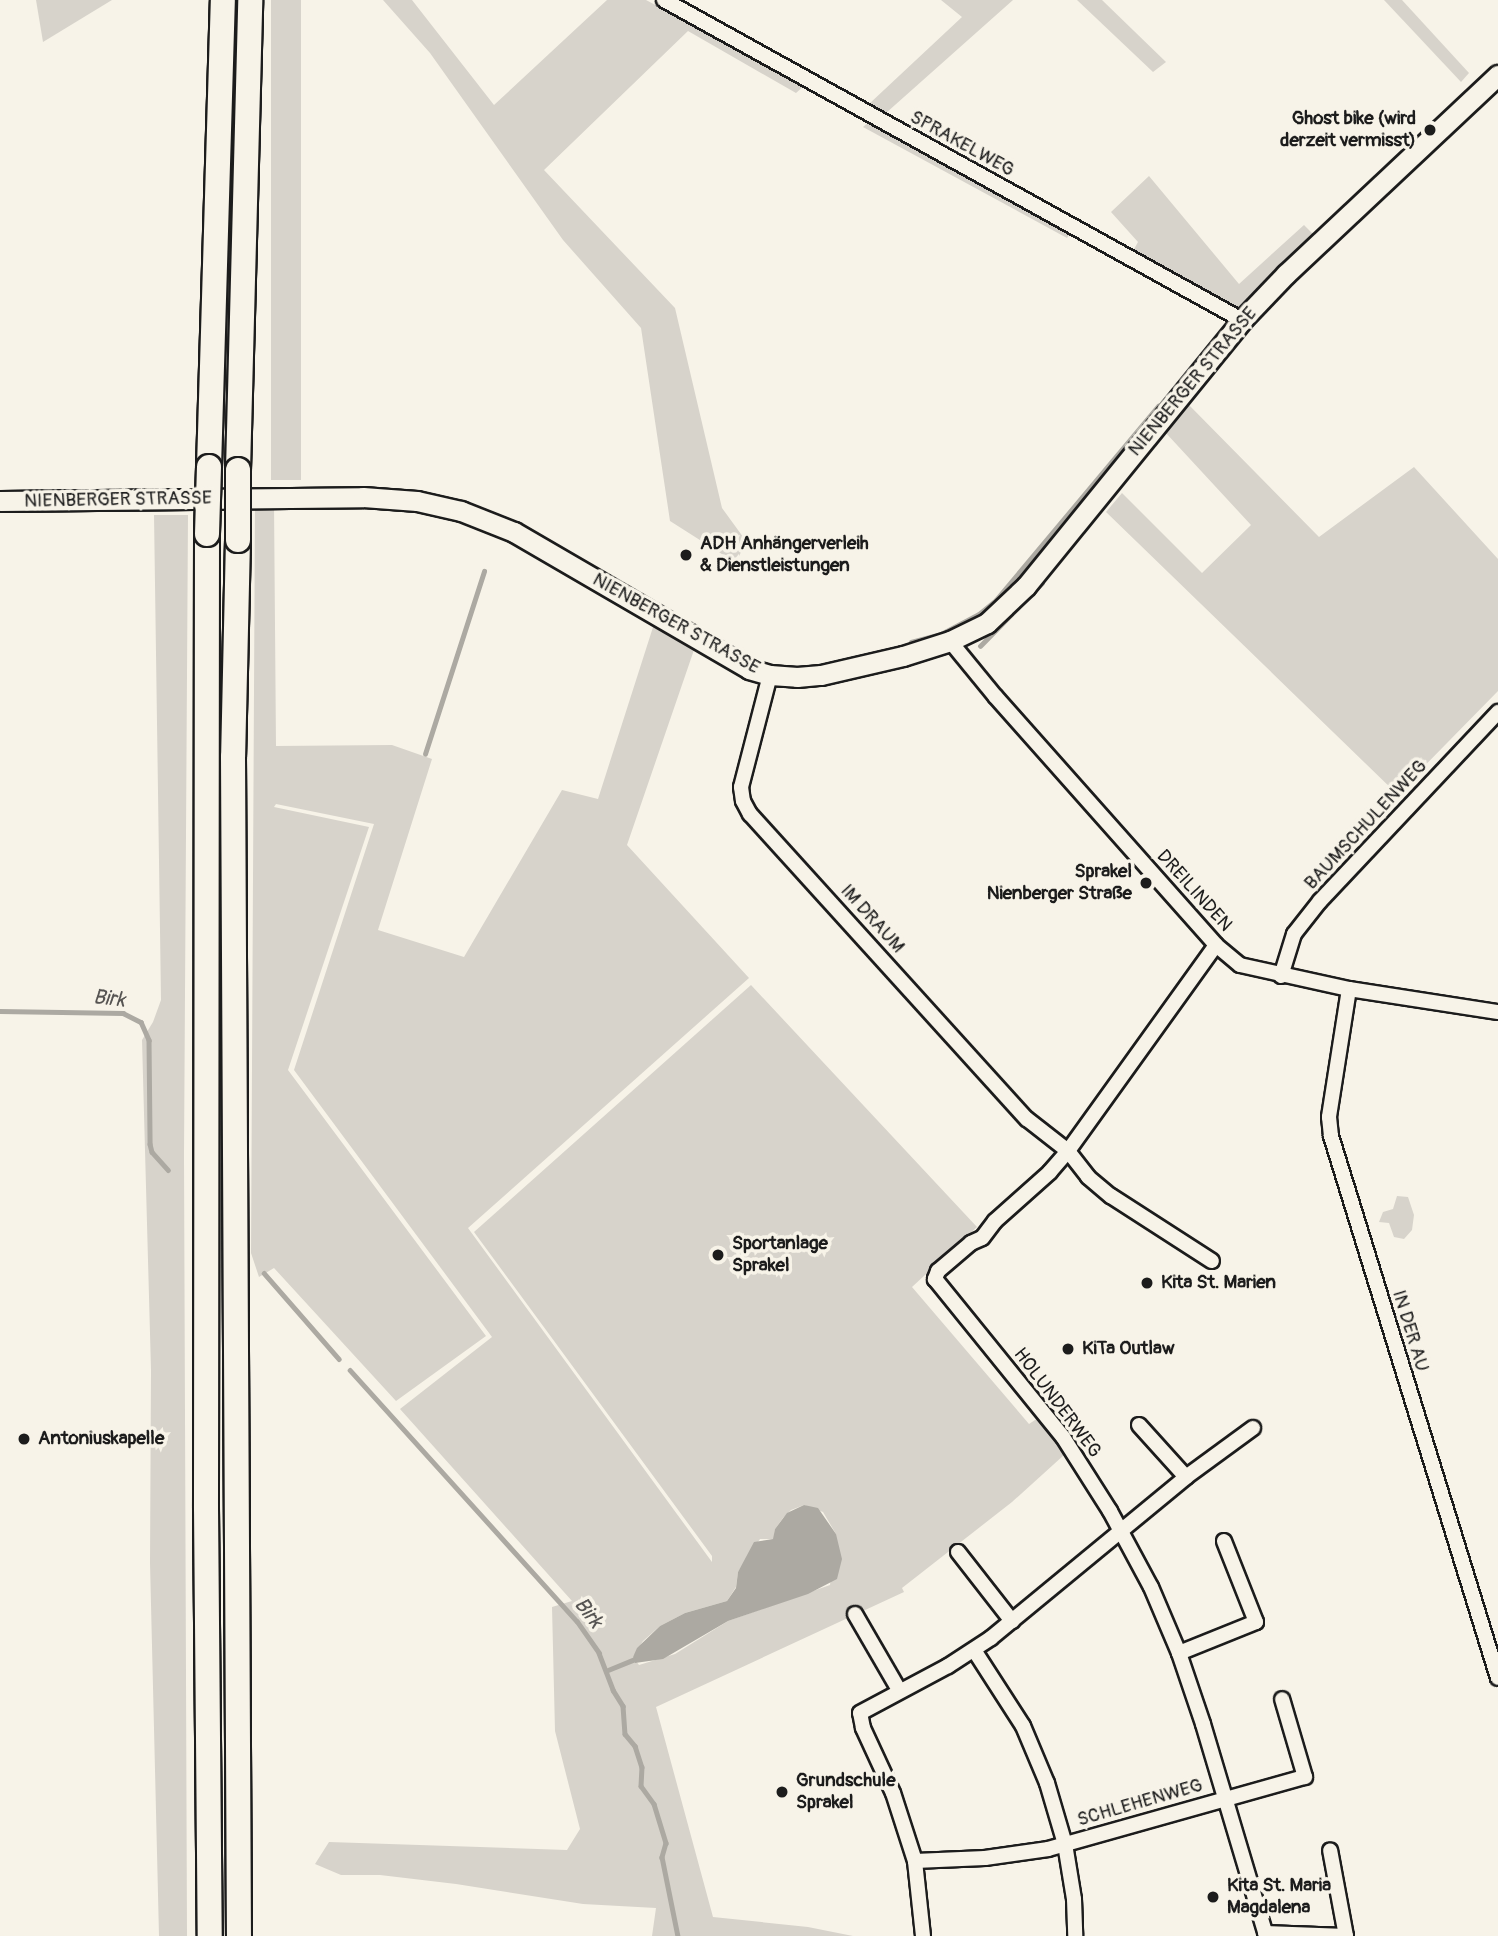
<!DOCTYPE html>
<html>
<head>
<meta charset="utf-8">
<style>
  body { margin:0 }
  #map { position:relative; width:1498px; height:1936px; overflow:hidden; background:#f7f3e8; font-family:Pangolin,sans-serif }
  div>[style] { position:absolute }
  .green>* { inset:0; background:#d7d3cb; transform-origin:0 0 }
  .water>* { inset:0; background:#aca9a2 }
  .stream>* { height:4.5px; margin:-2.25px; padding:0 2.25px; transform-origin:2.25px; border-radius:2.25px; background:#aca9a2 }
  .roads { filter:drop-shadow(2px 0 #1c1c1c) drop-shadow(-2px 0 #1c1c1c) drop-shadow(0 2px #1c1c1c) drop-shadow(0 -2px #1c1c1c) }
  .street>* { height:14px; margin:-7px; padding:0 7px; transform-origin:7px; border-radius:7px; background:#f7f3e8 }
  .secondary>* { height:19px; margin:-9.5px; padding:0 9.5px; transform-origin:9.5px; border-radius:9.5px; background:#f7f3e8 }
  .highway>* { height:24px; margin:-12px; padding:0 12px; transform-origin:12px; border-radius:12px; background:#f7f3e8 }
  .bridges { filter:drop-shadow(2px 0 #1c1c1c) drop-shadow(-2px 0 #1c1c1c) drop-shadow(0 2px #1c1c1c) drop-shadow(0 -2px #1c1c1c) }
  .highway-bridge>* { height:24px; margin:-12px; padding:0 12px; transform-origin:12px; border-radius:12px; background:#f7f3e8 }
  .dots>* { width:19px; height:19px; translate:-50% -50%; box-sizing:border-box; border:4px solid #f7f3e8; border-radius:50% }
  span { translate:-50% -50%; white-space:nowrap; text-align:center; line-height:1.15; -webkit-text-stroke:7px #f7f3e8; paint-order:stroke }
  .poi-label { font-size:19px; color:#1c1c1c; font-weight:700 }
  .right { translate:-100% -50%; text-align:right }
  .left { translate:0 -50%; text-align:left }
  .street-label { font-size:19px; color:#1c1c1c }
  .water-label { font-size:21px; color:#565452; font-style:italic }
</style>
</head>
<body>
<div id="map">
  <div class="green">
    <i style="clip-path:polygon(36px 0,112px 0,43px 42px)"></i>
    <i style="left:271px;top:0;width:30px;height:480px"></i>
    <i style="clip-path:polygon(383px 0,412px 0,494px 105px,607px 0,646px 0,805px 85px,796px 93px,688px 31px,544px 170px,675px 308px,722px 508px,746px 541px,736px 563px,670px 521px,641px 328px,563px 240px,430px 53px)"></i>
    <i style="clip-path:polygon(941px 0,1013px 0,886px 113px,869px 104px,962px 17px)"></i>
    <i style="clip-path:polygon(1077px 0,1102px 0,1166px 62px,1153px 72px)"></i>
    <i style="clip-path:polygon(1384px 0,1402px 0,1469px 73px,1461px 82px)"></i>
    <i style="clip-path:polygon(870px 121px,1071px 232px,1067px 238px,863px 127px)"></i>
    <i style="clip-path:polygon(1149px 176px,1239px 284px,1304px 225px,1314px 235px,1240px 309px,1132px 253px,1138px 242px,1111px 212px)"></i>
    <i style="clip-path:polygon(1188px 404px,1319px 537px,1414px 467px,1498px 559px,1498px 691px,1397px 794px,1106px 512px,1122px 493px,1202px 573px,1251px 525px,1165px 432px)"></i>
    <i style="clip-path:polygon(evenodd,255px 503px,274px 503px,276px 746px,392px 745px,432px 759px,378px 930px,464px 957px,562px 790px,598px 799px,654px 624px,695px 647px,627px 845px,749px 978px,468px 1228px,712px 1562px,712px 1556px,474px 1232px,751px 985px,977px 1227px,912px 1287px,1029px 1424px,1038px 1418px,1064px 1455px,1012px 1502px,902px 1588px,904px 1592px,656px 1707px,713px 1917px,808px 1927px,853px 1936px,652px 1936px,656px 1908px,583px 1904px,456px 1884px,380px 1875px,341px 1875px,315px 1864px,329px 1842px,567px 1850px,580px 1829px,555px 1731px,552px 1607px,572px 1601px,400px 1409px,492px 1337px,294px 1070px,374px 824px,276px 804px,274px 807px,369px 827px,288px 1070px,486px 1336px,396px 1401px,274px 1268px,259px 1277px,251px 1253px,255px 503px,804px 1505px,823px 1512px,836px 1534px,830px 1585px,728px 1621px,675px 1654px,639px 1665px,633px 1657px,643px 1641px,660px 1626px,685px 1613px,727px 1601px,736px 1587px,738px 1572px,760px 1539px,774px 1539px,775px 1529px,783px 1518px,791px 1510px,804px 1505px)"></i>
    <i style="clip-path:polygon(154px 515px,188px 515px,184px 1156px,187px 1936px,159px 1936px,150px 1563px,151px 1370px,142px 1040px,153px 1022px,161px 1000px)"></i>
    <i style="clip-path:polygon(1397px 1196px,1408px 1197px,1414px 1215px,1412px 1230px,1404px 1239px,1394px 1237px,1389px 1223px,1379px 1222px,1383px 1212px,1393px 1209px)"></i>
  </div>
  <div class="water">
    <i style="clip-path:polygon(804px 1505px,818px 1508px,836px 1534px,842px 1559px,837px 1579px,808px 1594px,728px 1621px,663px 1659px,635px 1663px,633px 1657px,637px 1648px,660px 1626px,685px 1613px,727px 1601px,736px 1588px,738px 1572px,754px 1542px,773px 1539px,775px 1529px,787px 1513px)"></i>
  </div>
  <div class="stream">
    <i style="left:911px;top:642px;width:31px;rotate:-15deg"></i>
    <i style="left:941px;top:634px;width:43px;rotate:-27.8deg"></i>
    <i style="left:979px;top:614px;width:22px;rotate:-39deg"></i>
    <i style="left:996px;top:600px;width:253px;rotate:-50.1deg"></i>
    <i style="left:980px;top:646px;width:88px;rotate:-45.5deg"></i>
    <i style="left:425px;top:754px;width:192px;rotate:-72.1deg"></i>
    <i style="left:0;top:1011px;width:123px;rotate:0.9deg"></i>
    <i style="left:123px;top:1013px;width:20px;rotate:27deg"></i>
    <i style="left:141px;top:1022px;width:20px;rotate:66deg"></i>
    <i style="left:149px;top:1040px;width:104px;rotate:89.4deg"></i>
    <i style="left:150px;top:1144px;width:8px;rotate:76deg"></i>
    <i style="left:152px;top:1152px;width:24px;rotate:48deg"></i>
    <i style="left:264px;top:1273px;width:114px;rotate:48.9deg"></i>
    <i style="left:350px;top:1370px;width:338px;rotate:47.9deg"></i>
    <i style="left:577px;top:1621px;width:39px;rotate:55deg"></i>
    <i style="left:599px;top:1653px;width:40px;rotate:69deg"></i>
    <i style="left:613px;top:1690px;width:19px;rotate:58deg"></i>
    <i style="left:623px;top:1706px;width:28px;rotate:86deg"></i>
    <i style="left:625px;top:1734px;width:16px;rotate:50deg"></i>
    <i style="left:635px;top:1746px;width:22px;rotate:72deg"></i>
    <i style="left:642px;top:1767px;width:19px;rotate:93deg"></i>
    <i style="left:641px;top:1786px;width:22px;rotate:54deg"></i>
    <i style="left:654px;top:1804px;width:41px;rotate:72.9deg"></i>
    <i style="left:666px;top:1843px;width:15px;rotate:106deg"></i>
    <i style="left:662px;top:1857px;width:81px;rotate:78.6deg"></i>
    <i style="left:608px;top:1670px;width:27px;rotate:-22deg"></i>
  </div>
  <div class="roads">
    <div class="street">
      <i style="left:664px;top:0;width:661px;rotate:28.97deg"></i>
      <i style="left:950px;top:641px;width:71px;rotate:50.7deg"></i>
      <i style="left:995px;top:696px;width:333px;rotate:48.4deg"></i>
      <i style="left:1216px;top:945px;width:31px;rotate:40deg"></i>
      <i style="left:1240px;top:965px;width:112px;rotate:12.4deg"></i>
      <i style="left:1349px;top:989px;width:151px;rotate:8.8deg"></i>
      <i style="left:770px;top:675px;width:116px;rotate:104.5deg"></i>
      <i style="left:741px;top:787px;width:14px;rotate:82deg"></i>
      <i style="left:743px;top:801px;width:15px;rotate:62deg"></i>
      <i style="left:750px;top:814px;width:412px;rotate:47.8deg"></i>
      <i style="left:1027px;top:1119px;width:52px;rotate:38deg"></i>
      <i style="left:1068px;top:1151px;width:33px;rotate:52deg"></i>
      <i style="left:1088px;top:1177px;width:30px;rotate:40deg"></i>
      <i style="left:1111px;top:1196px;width:120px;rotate:32.8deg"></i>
      <i style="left:1216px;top:945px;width:254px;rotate:125.7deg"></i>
      <i style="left:1068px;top:1151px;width:28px;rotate:131deg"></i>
      <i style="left:1050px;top:1172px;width:74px;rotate:138.3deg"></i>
      <i style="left:995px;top:1221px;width:21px;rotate:127deg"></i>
      <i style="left:982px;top:1238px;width:12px;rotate:156deg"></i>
      <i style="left:971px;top:1243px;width:43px;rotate:139.7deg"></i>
      <i style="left:938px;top:1271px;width:9px;rotate:111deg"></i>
      <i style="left:935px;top:1279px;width:203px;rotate:51deg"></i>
      <i style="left:1063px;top:1437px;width:88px;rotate:57.6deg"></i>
      <i style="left:1110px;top:1511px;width:86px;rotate:61.7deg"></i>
      <i style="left:1151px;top:1587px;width:72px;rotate:67deg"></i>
      <i style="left:1179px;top:1653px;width:75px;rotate:71.3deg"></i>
      <i style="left:1203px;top:1724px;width:221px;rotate:73.4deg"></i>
      <i style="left:1281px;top:976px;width:44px;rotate:-72.8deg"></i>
      <i style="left:1294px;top:934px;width:42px;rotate:-51.8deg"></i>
      <i style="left:1320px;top:901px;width:260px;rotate:-46.7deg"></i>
      <i style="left:1349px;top:989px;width:130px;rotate:98.9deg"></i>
      <i style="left:1329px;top:1117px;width:19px;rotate:84deg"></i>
      <i style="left:1331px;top:1136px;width:567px;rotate:72.87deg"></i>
      <i style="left:1139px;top:1425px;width:70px;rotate:47.9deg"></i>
      <i style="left:958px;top:1552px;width:88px;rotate:52deg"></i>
      <i style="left:855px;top:1614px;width:88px;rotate:59.9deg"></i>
      <i style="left:974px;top:1650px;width:90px;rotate:57.2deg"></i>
      <i style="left:1023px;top:1726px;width:62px;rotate:67.2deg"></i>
      <i style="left:1047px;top:1783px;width:64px;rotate:73.6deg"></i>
      <i style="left:1065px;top:1844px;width:56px;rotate:80.7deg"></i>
      <i style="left:1074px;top:1899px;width:37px;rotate:88deg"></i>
      <i style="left:1179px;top:1653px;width:83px;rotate:-21.9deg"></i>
      <i style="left:1256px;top:1622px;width:87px;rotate:-111.6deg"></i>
      <i style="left:915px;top:1861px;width:71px;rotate:-107.9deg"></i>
      <i style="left:893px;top:1793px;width:72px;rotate:-114.8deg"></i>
      <i style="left:863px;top:1728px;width:15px;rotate:-101deg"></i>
      <i style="left:860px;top:1713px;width:100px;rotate:-28.1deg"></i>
      <i style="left:948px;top:1666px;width:51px;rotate:-33.1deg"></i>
      <i style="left:991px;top:1638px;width:253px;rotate:-39.5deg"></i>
      <i style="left:1186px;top:1477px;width:83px;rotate:-36.2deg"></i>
      <i style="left:1265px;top:1933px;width:81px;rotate:2.1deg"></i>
      <i style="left:1346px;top:1936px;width:87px;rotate:-100.5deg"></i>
      <i style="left:923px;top:1936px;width:75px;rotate:-96.1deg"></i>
      <i style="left:915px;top:1861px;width:70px;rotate:-2.5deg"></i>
      <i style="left:985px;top:1858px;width:64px;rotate:-8.1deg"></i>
      <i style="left:1048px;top:1849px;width:267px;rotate:-15.7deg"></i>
      <i style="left:1305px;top:1777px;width:81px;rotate:-106.4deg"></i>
    </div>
    <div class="secondary">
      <i style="left:0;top:501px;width:363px;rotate:-0.6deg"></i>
      <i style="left:363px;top:497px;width:54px;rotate:4.2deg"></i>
      <i style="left:417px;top:501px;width:45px;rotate:12.8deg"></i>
      <i style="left:461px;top:511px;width:57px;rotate:21.6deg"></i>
      <i style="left:514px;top:532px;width:272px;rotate:30.2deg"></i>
      <i style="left:749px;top:669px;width:22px;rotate:16deg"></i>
      <i style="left:770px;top:675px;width:27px;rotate:4deg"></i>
      <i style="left:797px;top:677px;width:24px;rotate:-5deg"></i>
      <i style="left:821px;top:675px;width:84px;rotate:-13deg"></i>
      <i style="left:903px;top:656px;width:49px;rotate:-17.7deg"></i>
      <i style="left:950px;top:641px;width:41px;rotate:-25.9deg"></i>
      <i style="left:987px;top:623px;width:54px;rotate:-43.5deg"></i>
      <i style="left:1026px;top:586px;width:343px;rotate:-50.9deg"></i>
      <i style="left:1242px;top:320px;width:64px;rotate:-46.3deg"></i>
      <i style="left:1286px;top:274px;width:291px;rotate:-43.2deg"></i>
    </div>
    <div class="highway">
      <i style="left:209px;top:467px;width:467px;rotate:-88.3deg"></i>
      <i style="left:238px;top:470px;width:470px;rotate:-88.5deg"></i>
      <i style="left:207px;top:534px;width:974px;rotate:90.06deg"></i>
      <i style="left:206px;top:1508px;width:428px;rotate:89.5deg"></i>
      <i style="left:238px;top:540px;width:217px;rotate:91.3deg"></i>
      <i style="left:233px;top:757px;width:1179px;rotate:89.71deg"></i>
    </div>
  </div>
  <div class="bridges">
    <div class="highway-bridge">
      <i style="left:207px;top:534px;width:67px;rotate:-88.3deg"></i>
      <i style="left:238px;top:540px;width:70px;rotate:-90deg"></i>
    </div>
  </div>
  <div class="dots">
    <i style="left:1430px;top:130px;background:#1c1c1c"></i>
    <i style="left:686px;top:555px;background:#1c1c1c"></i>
    <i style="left:1146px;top:883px;background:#1c1c1c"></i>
    <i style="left:718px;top:1255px;background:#1c1c1c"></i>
    <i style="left:1147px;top:1283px;background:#1c1c1c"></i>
    <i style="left:1068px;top:1349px;background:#1c1c1c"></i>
    <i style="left:24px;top:1439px;background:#1c1c1c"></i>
    <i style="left:782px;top:1792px;background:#1c1c1c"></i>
    <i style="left:1213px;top:1897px;background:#1c1c1c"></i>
  </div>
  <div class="poi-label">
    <span class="right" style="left:1416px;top:130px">Ghost bike (wird<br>derzeit vermisst)</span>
    <span class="left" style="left:700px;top:555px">ADH Anhängerverleih<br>&amp; Dienstleistungen</span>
    <span class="right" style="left:1132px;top:883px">Sprakel<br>Nienberger Straße</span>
    <span class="left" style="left:732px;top:1255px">Sportanlage<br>Sprakel</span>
    <span class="left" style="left:1161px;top:1283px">Kita St. Marien</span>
    <span class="left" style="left:1082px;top:1349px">KiTa Outlaw</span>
    <span class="left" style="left:38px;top:1439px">Antoniuskapelle</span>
    <span class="left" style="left:796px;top:1792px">Grundschule<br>Sprakel</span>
    <span class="left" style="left:1227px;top:1897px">Kita St. Maria<br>Magdalena</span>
  </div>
  <div class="street-label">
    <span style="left:962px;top:144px;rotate:29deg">SPRAKELWEG</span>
    <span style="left:1193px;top:382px;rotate:-50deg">NIENBERGER STRASSE</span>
    <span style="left:118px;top:500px;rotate:-1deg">NIENBERGER STRASSE</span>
    <span style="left:676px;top:624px;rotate:29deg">NIENBERGER STRASSE</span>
    <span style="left:1366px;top:825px;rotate:-47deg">BAUMSCHULENWEG</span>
    <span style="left:1194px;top:891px;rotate:48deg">DREILINDEN</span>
    <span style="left:872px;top:919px;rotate:48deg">IM DRAUM</span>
    <span style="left:1410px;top:1331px;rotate:73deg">IN DER AU</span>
    <span style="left:1057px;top:1403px;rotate:53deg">HOLUNDERWEG</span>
    <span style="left:1140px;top:1803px;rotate:-16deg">SCHLEHENWEG</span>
  </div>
  <div class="water-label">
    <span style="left:109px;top:999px;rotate:6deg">Birk</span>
    <span style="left:588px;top:1613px;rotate:52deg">Birk</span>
  </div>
</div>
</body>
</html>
